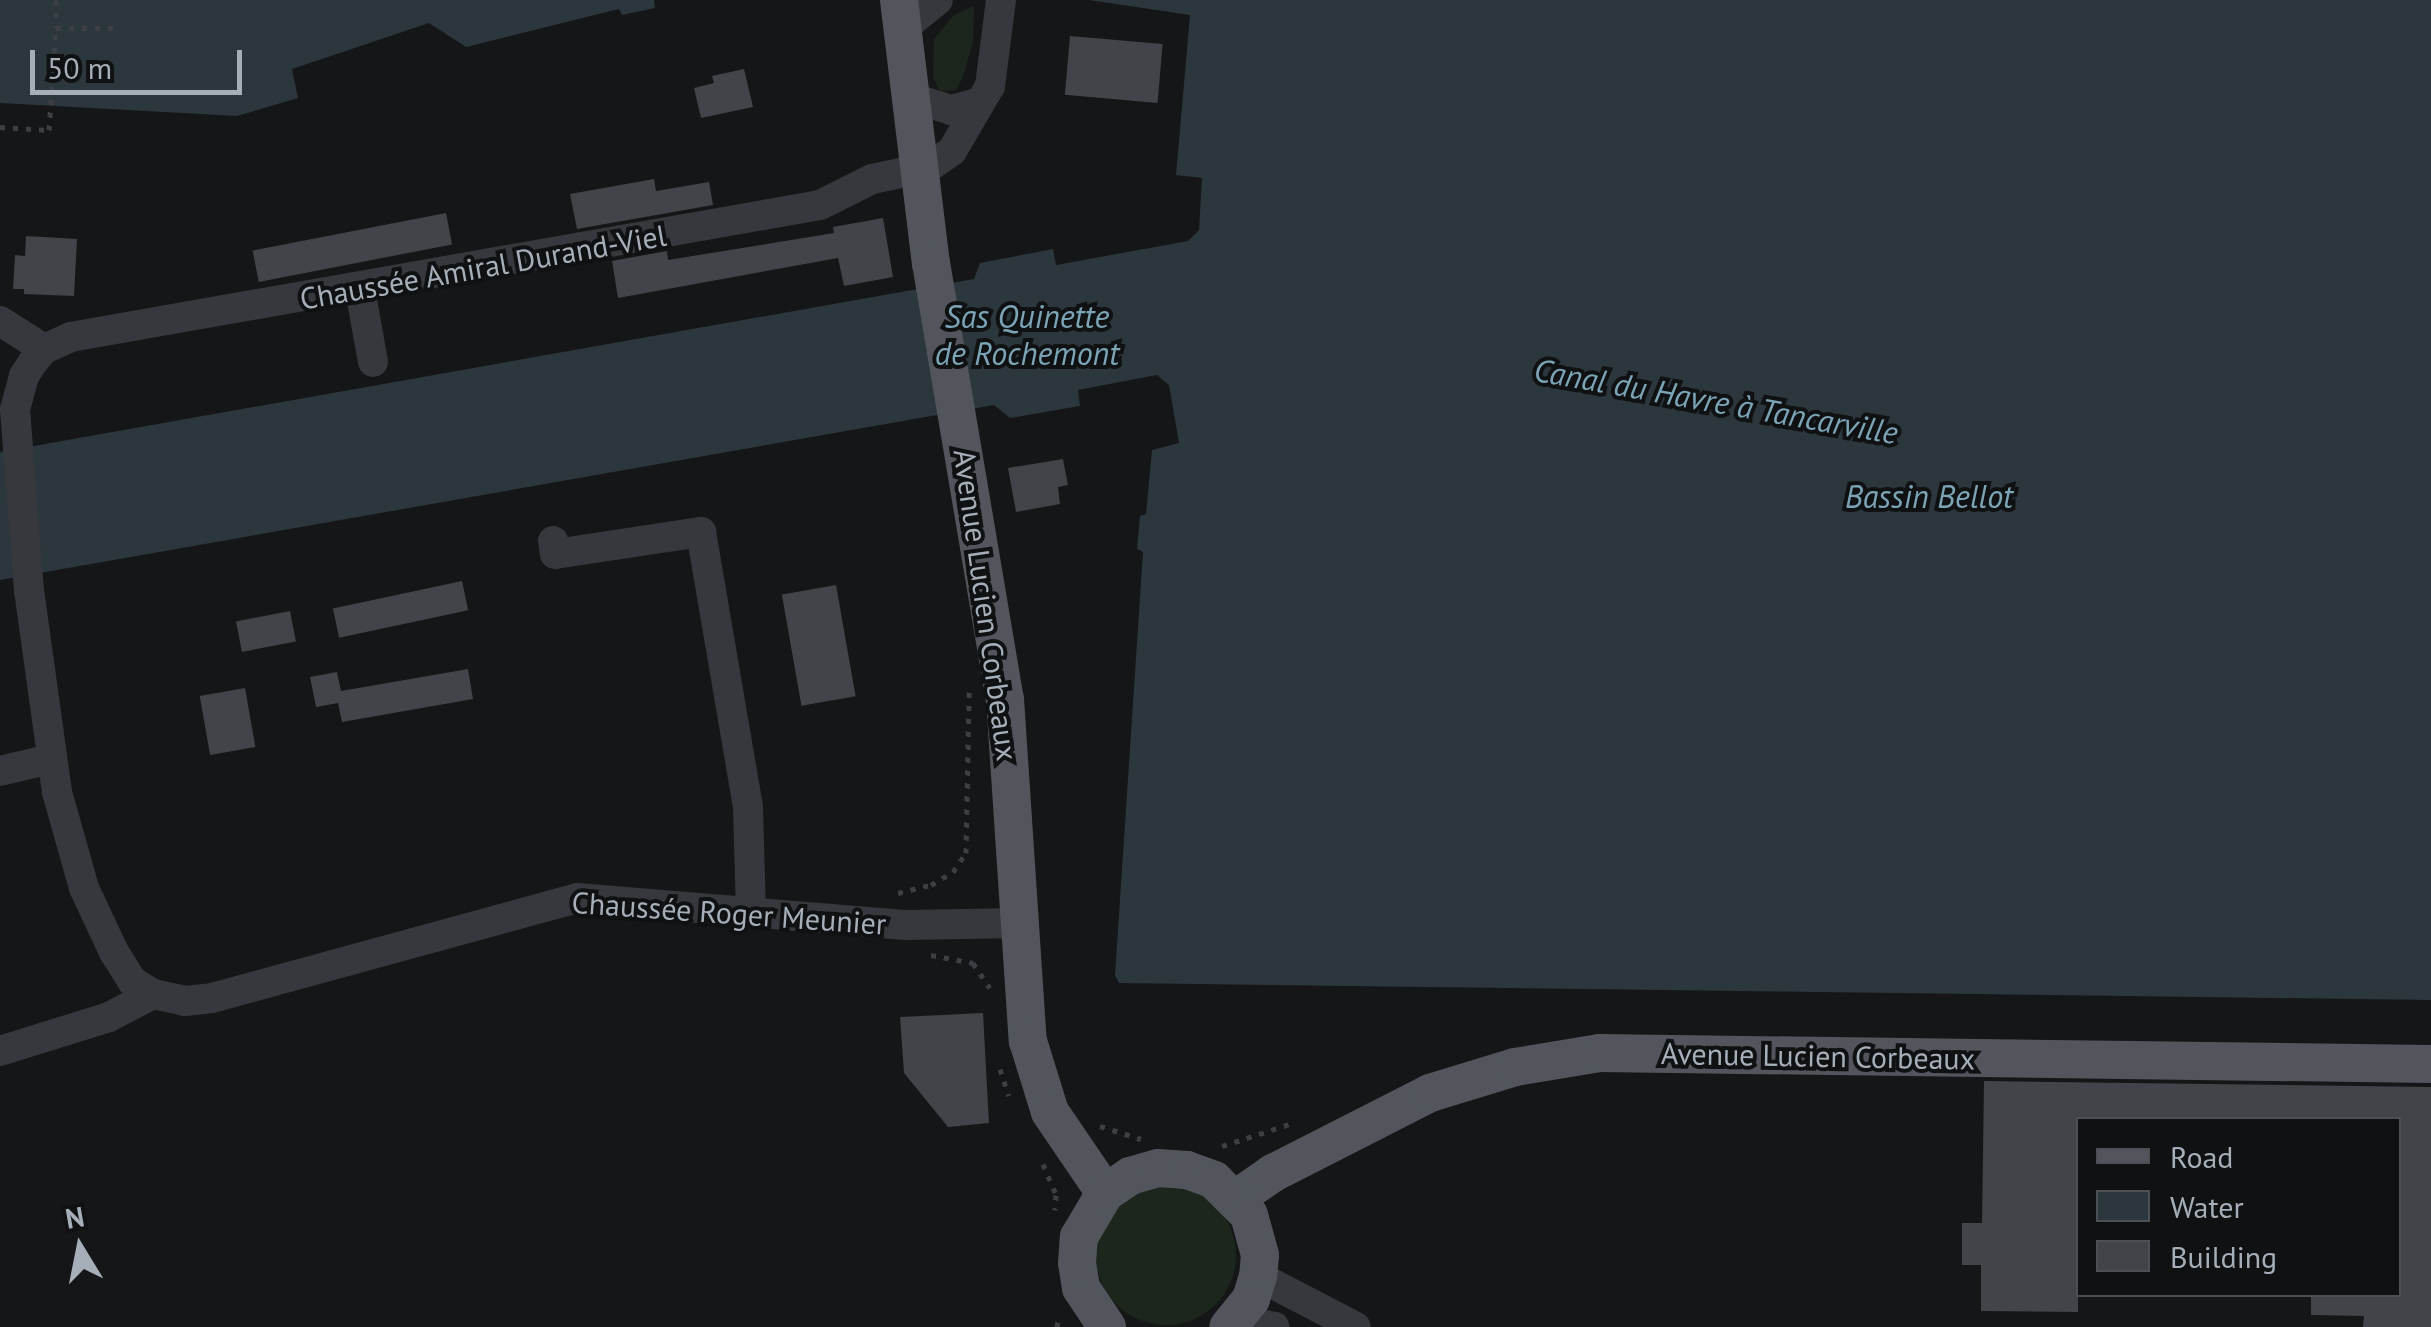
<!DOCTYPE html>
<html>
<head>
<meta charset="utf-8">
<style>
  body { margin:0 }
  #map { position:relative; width:2431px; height:1327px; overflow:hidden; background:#151617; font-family:"PT Sans",sans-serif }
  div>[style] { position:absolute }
  .green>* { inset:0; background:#1d261d }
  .round { border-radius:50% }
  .water>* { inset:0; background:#2b373c }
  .building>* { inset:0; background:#414448; transform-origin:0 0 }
  .path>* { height:5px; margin-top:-2.5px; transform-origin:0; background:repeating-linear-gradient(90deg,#3c4044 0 5px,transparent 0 13px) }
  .minor>* { height:30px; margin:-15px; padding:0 15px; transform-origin:15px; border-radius:15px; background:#36383d }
  .major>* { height:38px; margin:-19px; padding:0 19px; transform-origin:19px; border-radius:19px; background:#52565c }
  span { translate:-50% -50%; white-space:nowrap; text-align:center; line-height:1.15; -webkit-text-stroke:8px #101112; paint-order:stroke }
  .street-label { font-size:30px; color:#a6afb8 }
  .water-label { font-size:32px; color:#7ba4b6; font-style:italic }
  .legend { position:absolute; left:2076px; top:1117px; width:325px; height:180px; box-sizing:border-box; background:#101112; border:2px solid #4c5054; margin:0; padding:12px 18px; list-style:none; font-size:30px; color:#a6afb8 }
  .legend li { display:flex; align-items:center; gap:20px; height:50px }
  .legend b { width:50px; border:2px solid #4c5054 }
  .north { position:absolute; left:30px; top:1197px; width:100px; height:100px; -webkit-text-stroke:8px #101112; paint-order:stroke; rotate:350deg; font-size:28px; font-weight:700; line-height:40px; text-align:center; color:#a6afb8 }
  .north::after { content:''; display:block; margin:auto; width:35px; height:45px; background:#a6afb8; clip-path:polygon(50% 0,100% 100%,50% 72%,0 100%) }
  .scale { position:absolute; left:30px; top:50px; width:212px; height:45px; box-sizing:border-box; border:5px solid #a6afb8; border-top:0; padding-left:12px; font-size:30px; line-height:35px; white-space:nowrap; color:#a6afb8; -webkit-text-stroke:8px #101112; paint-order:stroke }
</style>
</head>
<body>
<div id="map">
  <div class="green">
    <i style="clip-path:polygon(974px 6px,973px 42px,963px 77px,956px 90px,940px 91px,933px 78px,934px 39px,954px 15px)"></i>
    <i class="round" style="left:1096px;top:1185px;width:140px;height:140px"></i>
  </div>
  <div class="water">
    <i style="clip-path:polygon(0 0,654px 0,655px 8px,622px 15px,619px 9px,466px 47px,429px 23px,292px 69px,298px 98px,237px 116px,0 103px)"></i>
    <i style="clip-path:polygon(1089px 0,2431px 0,2431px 1000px,1119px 983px,1115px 975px,1143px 552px,1137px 549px,1140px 516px,1146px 514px,1152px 450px,1179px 443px,1169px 385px,1157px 375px,1078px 390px,1080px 406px,1010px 418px,994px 405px,0 580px,0 452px,974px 279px,980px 263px,1053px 249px,1056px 265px,1188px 241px,1199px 230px,1202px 178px,1176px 175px,1190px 15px)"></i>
  </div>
  <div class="building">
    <i style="left:1070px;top:36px;width:93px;height:59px;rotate:5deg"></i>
    <i style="clip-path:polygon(744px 69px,753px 107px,701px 118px,694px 88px,714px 83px,712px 76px)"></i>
    <i style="clip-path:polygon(654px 179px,656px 191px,709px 182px,713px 205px,577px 229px,570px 194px)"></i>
    <i style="left:446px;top:213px;width:32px;height:197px;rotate:79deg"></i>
    <i style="clip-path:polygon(883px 218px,893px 277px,844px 286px,838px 258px,618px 298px,612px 261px,667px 251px,668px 260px,834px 233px,833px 227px)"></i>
    <i style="clip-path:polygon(26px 236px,77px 239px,74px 296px,24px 294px,24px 289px,13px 289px,15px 255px,25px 256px)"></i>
    <i style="clip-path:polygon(1063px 459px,1068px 485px,1058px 487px,1060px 504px,1016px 512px,1008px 468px)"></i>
    <i style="left:462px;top:581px;width:30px;height:132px;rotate:78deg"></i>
    <i style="left:836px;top:585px;width:113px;height:55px;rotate:80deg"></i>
    <i style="left:290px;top:611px;width:31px;height:55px;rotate:79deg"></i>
    <i style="clip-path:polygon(468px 669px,473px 699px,342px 722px,338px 703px,316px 707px,310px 677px,337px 672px,341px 691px)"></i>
    <i style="left:245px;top:688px;width:60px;height:46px;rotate:80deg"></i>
    <i style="clip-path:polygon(983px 1013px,989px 1123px,948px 1127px,904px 1073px,900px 1017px)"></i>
    <i style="clip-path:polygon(1984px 1081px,2431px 1087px,2431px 1327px,2363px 1327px,2364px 1316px,2311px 1315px,2311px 1294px,2398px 1294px,2398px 1120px,2078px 1120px,2078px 1312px,1981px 1311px,1981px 1265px,1962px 1265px,1962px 1223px,1982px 1223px)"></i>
  </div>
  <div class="path">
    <i style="left:56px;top:0;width:28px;rotate:90deg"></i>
    <i style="left:56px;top:28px;width:65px"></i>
    <i style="left:0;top:127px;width:49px;rotate:3.5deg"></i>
    <i style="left:49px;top:130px;width:102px;rotate:-86.1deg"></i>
    <i style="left:898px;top:893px;width:34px;rotate:-14deg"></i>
    <i style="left:931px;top:885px;width:26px;rotate:-31deg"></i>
    <i style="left:953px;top:872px;width:23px;rotate:-56deg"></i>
    <i style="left:966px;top:853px;width:161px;rotate:-88.9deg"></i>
    <i style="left:931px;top:955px;width:43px;rotate:10.8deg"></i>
    <i style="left:973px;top:963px;width:30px;rotate:56deg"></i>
    <i style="left:1000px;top:1069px;width:28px;rotate:72deg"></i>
    <i style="left:1100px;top:1126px;width:43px;rotate:17.6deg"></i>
    <i style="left:1222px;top:1146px;width:78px;rotate:-18deg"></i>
    <i style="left:1043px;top:1164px;width:34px;rotate:67deg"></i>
    <i style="left:1056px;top:1195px;width:15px;rotate:94deg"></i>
    <i style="left:1057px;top:1327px;width:12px;rotate:-81deg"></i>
  </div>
  <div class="minor">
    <i style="left:1001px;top:0;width:87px;rotate:97.3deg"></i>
    <i style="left:990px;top:86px;width:75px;rotate:120.3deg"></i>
    <i style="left:952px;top:151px;width:28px;rotate:145deg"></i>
    <i style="left:929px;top:167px;width:58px;rotate:168.1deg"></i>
    <i style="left:872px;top:179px;width:58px;rotate:153.4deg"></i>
    <i style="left:820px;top:205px;width:761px;rotate:170.01deg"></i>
    <i style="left:71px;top:337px;width:30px;rotate:156deg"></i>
    <i style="left:44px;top:349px;width:17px;rotate:130deg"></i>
    <i style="left:33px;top:362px;width:17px;rotate:123deg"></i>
    <i style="left:24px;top:376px;width:34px;rotate:105deg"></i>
    <i style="left:15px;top:409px;width:182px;rotate:85.6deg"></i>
    <i style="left:29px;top:590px;width:204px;rotate:82.1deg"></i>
    <i style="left:57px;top:792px;width:100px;rotate:74.3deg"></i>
    <i style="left:84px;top:888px;width:71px;rotate:64.9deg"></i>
    <i style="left:114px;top:952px;width:34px;rotate:58deg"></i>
    <i style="left:132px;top:981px;width:25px;rotate:32deg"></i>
    <i style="left:153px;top:994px;width:33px;rotate:12deg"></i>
    <i style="left:185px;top:1001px;width:27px;rotate:-6deg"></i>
    <i style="left:212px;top:998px;width:378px;rotate:-15.3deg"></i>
    <i style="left:577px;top:898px;width:332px;rotate:4.7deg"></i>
    <i style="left:908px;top:925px;width:112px;rotate:-1deg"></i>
    <i style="left:902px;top:29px;width:46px;rotate:-38.9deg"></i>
    <i style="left:910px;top:97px;width:43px;rotate:17.6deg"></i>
    <i style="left:951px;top:110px;width:30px;rotate:-15deg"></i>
    <i style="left:360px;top:289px;width:74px;rotate:79.9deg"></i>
    <i style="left:0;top:321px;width:52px;rotate:32.5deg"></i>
    <i style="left:553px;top:541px;width:13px;rotate:81deg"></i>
    <i style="left:555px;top:554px;width:148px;rotate:-8.6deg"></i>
    <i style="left:701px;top:532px;width:279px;rotate:80.3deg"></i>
    <i style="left:748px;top:807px;width:106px;rotate:88.4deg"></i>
    <i style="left:0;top:771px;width:52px;rotate:-13.2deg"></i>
    <i style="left:0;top:1051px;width:114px;rotate:-17.3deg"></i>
    <i style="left:109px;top:1017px;width:50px;rotate:-27.6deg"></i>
    <i style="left:1258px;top:1276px;width:110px;rotate:27.5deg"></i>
    <i style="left:1236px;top:1320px;width:39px;rotate:10deg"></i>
  </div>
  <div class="major">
    <i style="left:899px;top:0;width:265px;rotate:83.1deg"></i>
    <i style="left:931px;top:263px;width:442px;rotate:80.4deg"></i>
    <i style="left:1005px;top:699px;width:343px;rotate:86.2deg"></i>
    <i style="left:1028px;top:1041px;width:74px;rotate:72.8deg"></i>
    <i style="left:1050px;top:1112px;width:98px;rotate:55.8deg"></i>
    <i style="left:1237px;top:1198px;width:44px;rotate:-34.8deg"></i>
    <i style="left:1273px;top:1173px;width:176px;rotate:-27deg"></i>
    <i style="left:1430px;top:1093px;width:89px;rotate:-17deg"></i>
    <i style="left:1515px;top:1067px;width:86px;rotate:-9.4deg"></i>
    <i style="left:1600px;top:1053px;width:831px;rotate:0.76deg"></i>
    <i style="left:1107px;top:1327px;width:47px;rotate:-123.7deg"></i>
    <i style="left:1081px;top:1288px;width:25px;rotate:-99deg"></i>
    <i style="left:1077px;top:1263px;width:26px;rotate:-86deg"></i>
    <i style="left:1079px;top:1237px;width:51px;rotate:-59.4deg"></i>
    <i style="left:1105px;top:1193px;width:30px;rotate:-34deg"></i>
    <i style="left:1130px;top:1176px;width:29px;rotate:-16deg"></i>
    <i style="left:1158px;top:1168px;width:29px;rotate:4deg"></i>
    <i style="left:1187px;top:1170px;width:29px;rotate:20deg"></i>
    <i style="left:1214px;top:1180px;width:49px;rotate:45deg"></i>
    <i style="left:1249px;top:1215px;width:41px;rotate:74.6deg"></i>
    <i style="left:1260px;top:1255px;width:21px;rotate:95deg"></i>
    <i style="left:1258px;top:1276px;width:24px;rotate:107deg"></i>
    <i style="left:1251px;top:1299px;width:36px;rotate:129deg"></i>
  </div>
  <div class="street-label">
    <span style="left:483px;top:267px;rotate:-10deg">Chaussée Amiral Durand-Viel</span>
    <span style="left:986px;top:605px;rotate:82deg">Avenue Lucien Corbeaux</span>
    <span style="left:729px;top:913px;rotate:4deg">Chaussée Roger Meunier</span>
    <span style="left:1818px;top:1056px;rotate:1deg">Avenue Lucien Corbeaux</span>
  </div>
  <div class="water-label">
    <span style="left:1027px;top:335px">Sas Quinette<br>de Rochemont</span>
    <span style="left:1716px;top:401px;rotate:10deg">Canal du Havre à Tancarville</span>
    <span style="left:1929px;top:496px">Bassin Bellot</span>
  </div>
  <ul class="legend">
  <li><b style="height:12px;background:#52565c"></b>Road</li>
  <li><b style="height:28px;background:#2b373c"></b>Water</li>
  <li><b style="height:28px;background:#414448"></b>Building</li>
  </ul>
  <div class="north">N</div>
  <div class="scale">50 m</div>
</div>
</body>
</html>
